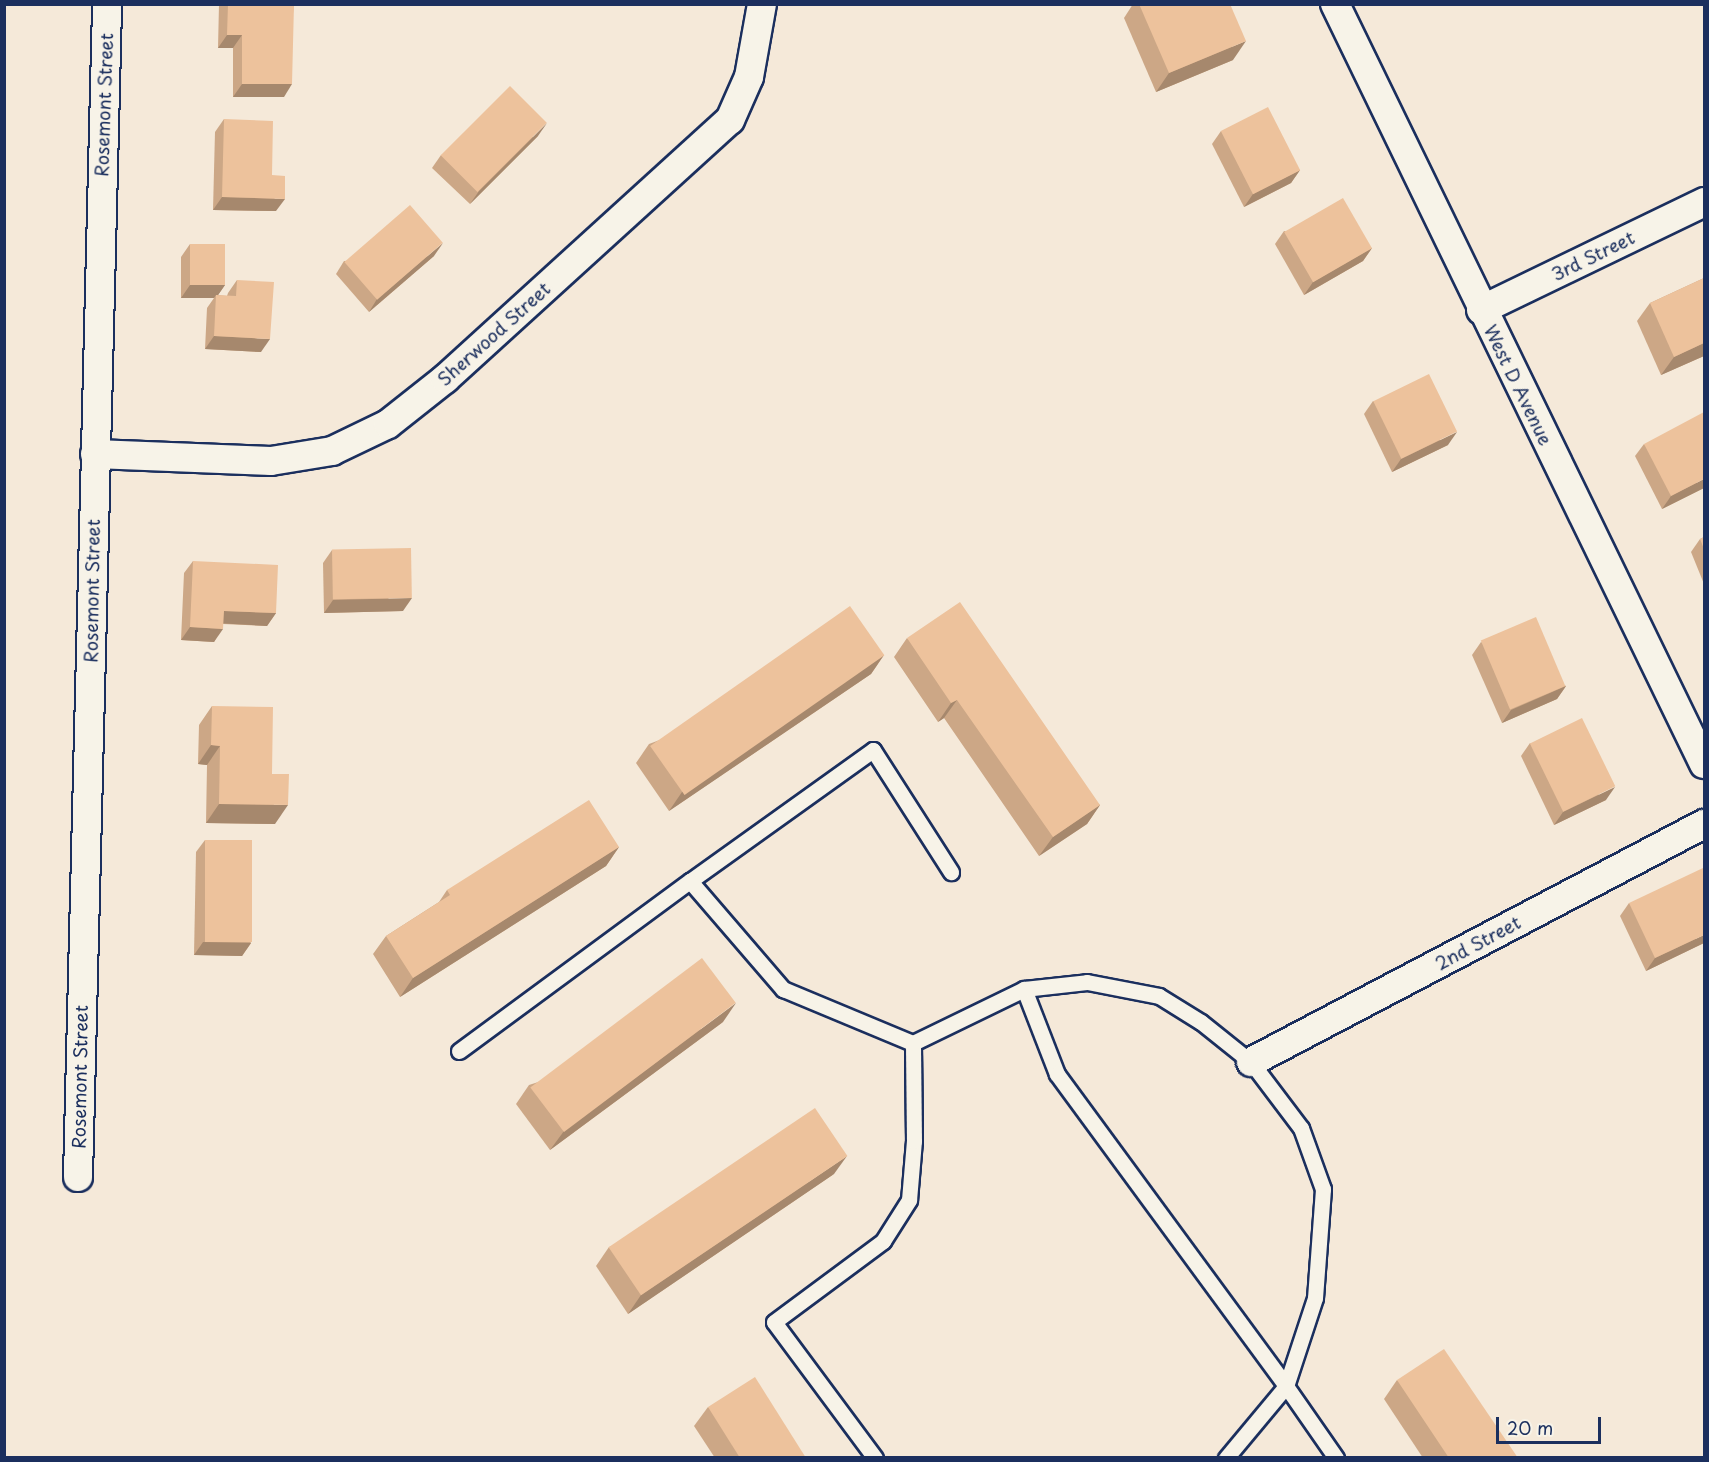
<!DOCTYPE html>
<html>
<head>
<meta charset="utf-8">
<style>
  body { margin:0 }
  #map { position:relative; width:1709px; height:1462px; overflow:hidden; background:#f5e9d9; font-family:"Playpen Sans",sans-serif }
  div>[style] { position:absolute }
  .roads { filter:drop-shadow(2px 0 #1b2f5e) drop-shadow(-2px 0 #1b2f5e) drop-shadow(0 2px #1b2f5e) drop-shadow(0 -2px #1b2f5e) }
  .lane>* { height:15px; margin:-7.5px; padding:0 7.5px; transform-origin:7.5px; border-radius:7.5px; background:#f7f3e8 }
  .street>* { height:28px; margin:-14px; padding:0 14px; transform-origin:14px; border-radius:14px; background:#f7f3e8 }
  .wall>* { inset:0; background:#cca786 }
  .shaded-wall>* { inset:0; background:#a6886d }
  .building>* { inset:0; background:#edc29c; transform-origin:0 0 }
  span { translate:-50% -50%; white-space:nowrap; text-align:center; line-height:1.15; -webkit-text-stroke:4.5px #f7f3e8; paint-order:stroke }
  .street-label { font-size:18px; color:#1b2f5e }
  .frame { position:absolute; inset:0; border:6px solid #1b2f5e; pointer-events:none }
  .scale { position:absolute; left:1496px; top:1417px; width:105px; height:27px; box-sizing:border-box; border:3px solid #1b2f5e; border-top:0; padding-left:8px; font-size:18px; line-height:21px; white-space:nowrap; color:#1b2f5e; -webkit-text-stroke:4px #f7f3e8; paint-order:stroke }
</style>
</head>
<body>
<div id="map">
  <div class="roads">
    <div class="lane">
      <i style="left:690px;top:881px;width:225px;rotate:-35.6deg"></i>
      <i style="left:873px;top:750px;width:145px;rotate:57.4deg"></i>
      <i style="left:1024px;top:989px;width:91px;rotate:68.8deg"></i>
      <i style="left:1057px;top:1074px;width:387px;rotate:53.7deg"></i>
      <i style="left:1286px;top:1386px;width:94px;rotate:129.8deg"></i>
      <i style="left:459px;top:1051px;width:287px;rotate:-36.4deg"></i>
      <i style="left:690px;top:881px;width:143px;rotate:49.3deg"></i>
      <i style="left:783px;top:989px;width:141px;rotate:22.6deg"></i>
      <i style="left:875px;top:1458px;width:169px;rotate:-126.6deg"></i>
      <i style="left:774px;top:1322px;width:136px;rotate:-36.6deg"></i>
      <i style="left:883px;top:1241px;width:49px;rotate:-57.6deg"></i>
      <i style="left:909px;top:1200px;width:59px;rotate:-85.2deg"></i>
      <i style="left:914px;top:1141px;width:98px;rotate:-90.6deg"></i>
      <i style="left:913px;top:1043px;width:123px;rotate:-25.9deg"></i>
      <i style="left:1024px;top:989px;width:63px;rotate:-6.3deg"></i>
      <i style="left:1087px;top:982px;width:73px;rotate:11deg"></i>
      <i style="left:1159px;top:996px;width:49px;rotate:31.8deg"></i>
      <i style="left:1201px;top:1022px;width:64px;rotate:38.7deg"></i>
      <i style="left:1251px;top:1062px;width:83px;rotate:52.9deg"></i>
      <i style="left:1301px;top:1128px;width:65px;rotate:70.2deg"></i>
      <i style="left:1323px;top:1189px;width:109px;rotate:94.2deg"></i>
      <i style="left:1315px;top:1298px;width:93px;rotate:108.2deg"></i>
      <i style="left:1286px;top:1386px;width:88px;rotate:55.2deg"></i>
    </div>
    <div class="street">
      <i style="left:1335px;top:4px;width:845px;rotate:64.1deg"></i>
      <i style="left:1481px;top:310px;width:248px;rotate:-25.8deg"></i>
      <i style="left:95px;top:454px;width:176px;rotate:2.3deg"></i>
      <i style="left:271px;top:461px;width:62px;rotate:-9.3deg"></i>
      <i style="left:332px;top:451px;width:62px;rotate:-25.7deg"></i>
      <i style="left:388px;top:424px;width:73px;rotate:-38.3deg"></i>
      <i style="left:445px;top:379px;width:385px;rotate:-42.3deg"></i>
      <i style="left:730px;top:120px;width:47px;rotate:-66.2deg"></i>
      <i style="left:749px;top:77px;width:74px;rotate:-79.9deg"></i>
      <i style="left:1251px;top:1062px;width:512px;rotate:-27.72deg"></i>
      <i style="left:78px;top:1177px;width:1173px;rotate:-88.58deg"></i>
    </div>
  </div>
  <div class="wall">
    <i style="clip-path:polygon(219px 4px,294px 4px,284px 97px,233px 97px,233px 48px,218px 48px)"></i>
    <i style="clip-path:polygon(1133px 4px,1230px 4px,1233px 60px,1156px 92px,1124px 18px)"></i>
    <i style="clip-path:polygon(224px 119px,272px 175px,276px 211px,213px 210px,215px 132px)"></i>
    <i style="clip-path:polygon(1221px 131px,1300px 170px,1291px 183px,1244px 207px,1212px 144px)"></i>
    <i style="clip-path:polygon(538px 136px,470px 204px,432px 168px,441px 155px)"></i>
    <i style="clip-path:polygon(1284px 231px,1372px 248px,1363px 261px,1304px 295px,1275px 244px)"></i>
    <i style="clip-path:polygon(190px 244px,225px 285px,218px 295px,227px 296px,228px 293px,237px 280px,261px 352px,205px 349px,207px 308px,214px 298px,181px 298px,181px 257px)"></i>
    <i style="clip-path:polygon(434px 256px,369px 312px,336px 274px,344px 261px)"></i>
    <i style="clip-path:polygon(1704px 278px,1704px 356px,1661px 375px,1637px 321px,1650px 303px)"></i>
    <i style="clip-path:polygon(1373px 401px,1448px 445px,1392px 472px,1364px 414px)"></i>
    <i style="clip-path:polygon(1644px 444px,1704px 488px,1662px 509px,1635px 456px)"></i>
    <i style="clip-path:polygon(1704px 537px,1704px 584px,1691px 552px,1700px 539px)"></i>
    <i style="clip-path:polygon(332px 550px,403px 611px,324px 613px,323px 563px)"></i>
    <i style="clip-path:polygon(193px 561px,276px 613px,267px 626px,223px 624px,214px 642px,181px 640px,184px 573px)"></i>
    <i style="clip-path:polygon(907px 638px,1100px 805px,1087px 824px,1039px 856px,944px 718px,938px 722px,894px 657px)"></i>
    <i style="clip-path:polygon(1481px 642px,1566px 686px,1557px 699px,1502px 723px,1472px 655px)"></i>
    <i style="clip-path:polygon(884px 655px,871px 674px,669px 811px,636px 763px,649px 744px)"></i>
    <i style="clip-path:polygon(212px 706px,272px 774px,275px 824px,206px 823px,207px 765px,198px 764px,199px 725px)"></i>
    <i style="clip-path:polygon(1530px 743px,1606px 800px,1554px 825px,1521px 756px)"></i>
    <i style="clip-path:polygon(205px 840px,251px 943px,242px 956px,194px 955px,196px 852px)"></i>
    <i style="clip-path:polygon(619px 847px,606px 866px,400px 997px,373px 954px,386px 936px,439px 902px,447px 890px)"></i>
    <i style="clip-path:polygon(1629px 903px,1704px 943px,1646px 971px,1620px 916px)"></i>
    <i style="clip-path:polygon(723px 1022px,550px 1150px,516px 1104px,529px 1085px)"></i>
    <i style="clip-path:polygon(834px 1174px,628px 1314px,596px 1266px,609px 1247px)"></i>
    <i style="clip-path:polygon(1397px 1380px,1518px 1458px,1423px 1458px,1384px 1399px)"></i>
    <i style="clip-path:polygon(708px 1407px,806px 1458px,715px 1458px,694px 1426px)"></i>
  </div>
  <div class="shaded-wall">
    <i style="clip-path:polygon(227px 35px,242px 35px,233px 48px,218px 48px)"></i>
    <i style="clip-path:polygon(1246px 41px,1233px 60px,1156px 92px,1169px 73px)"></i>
    <i style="clip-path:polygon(242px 84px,292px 84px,284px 97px,233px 97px)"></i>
    <i style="clip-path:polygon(547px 123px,538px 136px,470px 204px,479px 191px)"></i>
    <i style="clip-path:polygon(1300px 170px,1291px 183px,1244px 207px,1253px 194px)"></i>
    <i style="clip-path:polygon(222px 197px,285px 199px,276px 211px,213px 210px)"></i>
    <i style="clip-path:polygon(443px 243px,434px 256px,369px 312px,377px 299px)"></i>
    <i style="clip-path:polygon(1372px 248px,1363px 261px,1304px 295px,1313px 282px)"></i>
    <i style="clip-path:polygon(190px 285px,225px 285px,216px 298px,216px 295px,214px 298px,181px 298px)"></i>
    <i style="clip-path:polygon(214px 336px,270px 339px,261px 352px,205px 349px)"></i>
    <i style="clip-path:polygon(1704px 343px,1704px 356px,1661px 375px,1674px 357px)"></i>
    <i style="clip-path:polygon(1457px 432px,1448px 445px,1392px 472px,1401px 459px)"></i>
    <i style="clip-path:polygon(1704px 479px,1704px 488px,1662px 509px,1671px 496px)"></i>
    <i style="clip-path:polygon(412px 598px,403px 611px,324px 613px,333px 600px)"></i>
    <i style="clip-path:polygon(224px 611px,276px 613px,267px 626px,215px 623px)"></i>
    <i style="clip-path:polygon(190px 627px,223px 629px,214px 642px,181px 640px)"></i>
    <i style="clip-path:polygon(884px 655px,871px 674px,669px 811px,682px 792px)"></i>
    <i style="clip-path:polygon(1566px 686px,1557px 699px,1502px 723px,1511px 710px)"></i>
    <i style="clip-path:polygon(957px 700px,944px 718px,938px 722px,951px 703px)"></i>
    <i style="clip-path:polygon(211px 745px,220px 746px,207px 765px,198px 764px)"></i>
    <i style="clip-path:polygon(1615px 787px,1606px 800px,1554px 825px,1563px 812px)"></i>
    <i style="clip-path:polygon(219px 804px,288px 805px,275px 824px,206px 823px)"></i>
    <i style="clip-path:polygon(1100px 805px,1087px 824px,1039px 856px,1053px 837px)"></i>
    <i style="clip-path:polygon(619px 847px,606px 866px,400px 997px,413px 978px)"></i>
    <i style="clip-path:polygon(1704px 935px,1704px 943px,1646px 971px,1655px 958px)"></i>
    <i style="clip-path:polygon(203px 942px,251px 943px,242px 956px,194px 955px)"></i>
    <i style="clip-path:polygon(736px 1003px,723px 1022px,550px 1150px,564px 1131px)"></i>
    <i style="clip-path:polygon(847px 1156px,834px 1174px,628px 1314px,641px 1295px)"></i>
  </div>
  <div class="building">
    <i style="clip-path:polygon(228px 4px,294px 4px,292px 84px,242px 84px,242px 35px,227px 35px)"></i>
    <i style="clip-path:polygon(1139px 4px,1230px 4px,1246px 41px,1169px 73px)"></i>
    <i style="left:510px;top:86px;width:52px;height:98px;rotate:45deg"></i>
    <i style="left:1268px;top:107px;width:71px;height:53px;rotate:63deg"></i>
    <i style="clip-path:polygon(224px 119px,273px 121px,272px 175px,285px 176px,285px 199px,222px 197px)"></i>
    <i style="left:1343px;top:198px;width:58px;height:68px;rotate:60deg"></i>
    <i style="left:410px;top:205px;width:50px;height:87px;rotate:49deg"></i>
    <i style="left:190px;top:244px;width:35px;height:41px"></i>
    <i style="clip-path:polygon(1704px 278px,1704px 343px,1674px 357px,1650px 303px)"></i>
    <i style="clip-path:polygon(237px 280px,274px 282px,270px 339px,214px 336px,216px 295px,236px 296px)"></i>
    <i style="left:1429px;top:374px;width:64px;height:62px;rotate:64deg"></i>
    <i style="clip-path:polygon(1704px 412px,1704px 479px,1671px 496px,1644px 444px)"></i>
    <i style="clip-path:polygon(1704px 537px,1704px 549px,1700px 539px)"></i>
    <i style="left:411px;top:548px;width:50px;height:79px;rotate:89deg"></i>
    <i style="clip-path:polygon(193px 561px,278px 565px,276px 613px,224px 611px,223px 629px,190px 627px)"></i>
    <i style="clip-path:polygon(960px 602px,1100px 805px,1053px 837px,957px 700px,951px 703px,907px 638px)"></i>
    <i style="left:850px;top:606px;width:60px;height:244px;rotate:55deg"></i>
    <i style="left:1536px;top:617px;width:75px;height:60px;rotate:67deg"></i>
    <i style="clip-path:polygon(212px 706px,273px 707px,272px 774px,289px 774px,288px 805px,219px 804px,220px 746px,211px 745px)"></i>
    <i style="left:1582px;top:718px;width:76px;height:58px;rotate:64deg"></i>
    <i style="clip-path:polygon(589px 800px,619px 847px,413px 978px,386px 936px,450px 895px,447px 890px)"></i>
    <i style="left:205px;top:840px;width:47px;height:102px"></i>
    <i style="clip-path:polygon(1703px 868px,1704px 871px,1704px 935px,1655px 958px,1629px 903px)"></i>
    <i style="left:702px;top:958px;width:56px;height:215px;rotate:53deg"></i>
    <i style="left:815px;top:1108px;width:58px;height:249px;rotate:56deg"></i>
    <i style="clip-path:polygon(1444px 1349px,1518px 1458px,1449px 1458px,1397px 1380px)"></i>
    <i style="clip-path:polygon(755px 1377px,806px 1458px,740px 1458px,708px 1407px)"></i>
  </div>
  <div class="street-label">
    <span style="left:104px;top:105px;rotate:-88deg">Rosemont Street</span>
    <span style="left:1593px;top:256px;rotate:-26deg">3rd Street</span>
    <span style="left:494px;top:334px;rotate:-42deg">Sherwood Street</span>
    <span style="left:1518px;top:385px;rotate:64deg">West D Avenue</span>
    <span style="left:92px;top:591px;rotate:-89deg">Rosemont Street</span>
    <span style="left:1478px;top:943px;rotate:-28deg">2nd Street</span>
    <span style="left:80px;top:1077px;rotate:-89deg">Rosemont Street</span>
  </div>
  <div class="frame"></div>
  <div class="scale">20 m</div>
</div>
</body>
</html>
